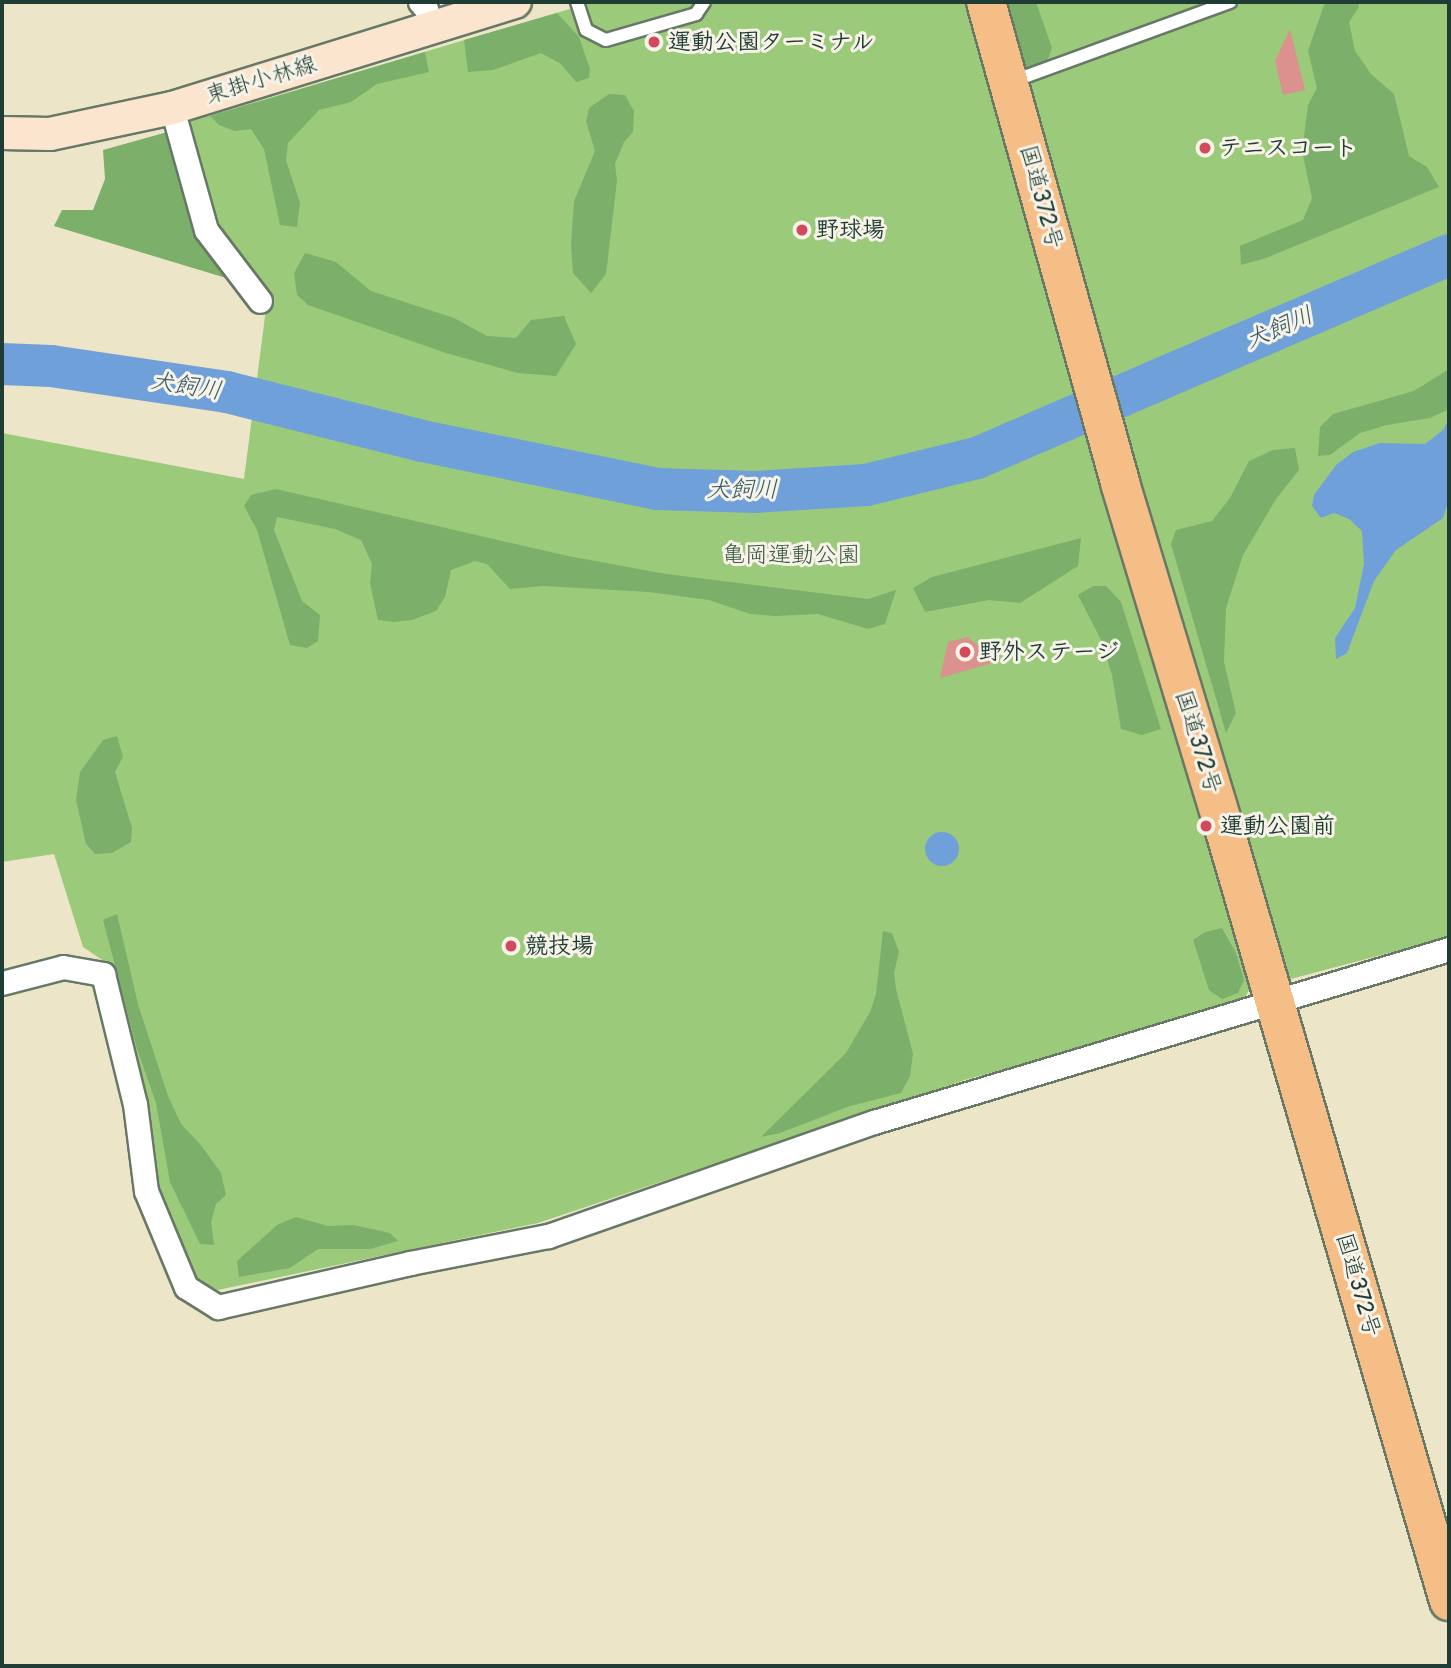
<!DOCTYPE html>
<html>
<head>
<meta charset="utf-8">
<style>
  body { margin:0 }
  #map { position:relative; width:1451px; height:1668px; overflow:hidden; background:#ece5c7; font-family:Pangolin,"Klee One",sans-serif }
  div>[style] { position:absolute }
  .green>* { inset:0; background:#9bcb7a }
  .forest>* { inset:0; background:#7caf6a }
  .water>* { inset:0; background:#6fa0d9 }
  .round { border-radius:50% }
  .river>* { height:42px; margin:-21px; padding:0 21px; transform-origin:21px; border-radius:21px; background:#6fa0d9 }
  .building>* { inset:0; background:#db918d }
  .roads { filter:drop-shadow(2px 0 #677867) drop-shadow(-2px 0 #677867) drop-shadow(0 2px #677867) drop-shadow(0 -2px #677867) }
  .lane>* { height:12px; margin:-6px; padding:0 6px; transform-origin:6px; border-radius:6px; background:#fff }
  .street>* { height:23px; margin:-11.5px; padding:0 11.5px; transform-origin:11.5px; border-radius:11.5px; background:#fff }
  .secondary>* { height:32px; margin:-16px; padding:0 16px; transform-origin:16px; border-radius:16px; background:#fbe5cf }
  .highway>* { height:38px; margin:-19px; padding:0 19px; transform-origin:19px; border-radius:19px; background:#f6be87 }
  .dots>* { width:19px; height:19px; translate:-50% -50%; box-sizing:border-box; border:4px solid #f7f3e8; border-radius:50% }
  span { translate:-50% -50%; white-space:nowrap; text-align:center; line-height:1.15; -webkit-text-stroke:6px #f7f3e8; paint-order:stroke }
  .poi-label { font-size:23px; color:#1f3d34; font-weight:700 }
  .left { translate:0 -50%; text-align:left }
  .street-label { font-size:23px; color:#1f3d34 }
  .park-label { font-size:23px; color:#385942 }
  .water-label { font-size:24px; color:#375b66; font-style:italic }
  .frame { position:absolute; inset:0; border:4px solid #1f3d34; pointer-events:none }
</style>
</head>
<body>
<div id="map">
  <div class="green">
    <i style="clip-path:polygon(593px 2px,1449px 2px,1449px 937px,1249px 990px,1242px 1004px,968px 1079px,538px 1223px,218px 1290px,197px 1280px,159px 1193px,148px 1105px,111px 966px,83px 947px,54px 854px,2px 862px,2px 433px,244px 479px,268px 293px,213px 224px,188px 122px)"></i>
  </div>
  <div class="forest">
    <i style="clip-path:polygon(1002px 2px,1036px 2px,1052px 48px,1043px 72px,1024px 70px)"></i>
    <i style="clip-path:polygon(1325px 2px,1358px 2px,1359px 7px,1349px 22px,1355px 51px,1371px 74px,1394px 94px,1409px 156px,1427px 167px,1439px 187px,1266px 258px,1241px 265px,1240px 246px,1303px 220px,1312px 198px,1302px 151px,1308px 105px,1317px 88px,1308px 51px)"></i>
    <i style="clip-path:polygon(557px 13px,579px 37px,590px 69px,589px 78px,576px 82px,561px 64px,541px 53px,493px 70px,468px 72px,464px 40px)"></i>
    <i style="clip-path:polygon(425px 52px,429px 72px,377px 84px,351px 102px,319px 110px,288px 143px,286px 160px,300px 203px,297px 227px,280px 225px,264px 149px,251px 129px,235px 131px,219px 125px,210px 116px)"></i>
    <i style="clip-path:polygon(609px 94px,625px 95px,634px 111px,633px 132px,624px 142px,615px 164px,617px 181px,606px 274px,591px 293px,573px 273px,571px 245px,574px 201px,595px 151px,586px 121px,589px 108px)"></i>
    <i style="clip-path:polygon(171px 131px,236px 281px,54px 226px,62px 210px,93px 210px,105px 179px,103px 150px)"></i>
    <i style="clip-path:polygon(305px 253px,336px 262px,371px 291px,454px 318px,487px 336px,516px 338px,531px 320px,564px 316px,576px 344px,556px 376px,518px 373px,446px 353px,308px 305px,297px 295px,294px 273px)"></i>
    <i style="clip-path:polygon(1449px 369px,1447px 410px,1430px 418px,1387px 425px,1360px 433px,1330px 455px,1318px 456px,1320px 427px,1333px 414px,1414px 391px)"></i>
    <i style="clip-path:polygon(1295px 448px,1299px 470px,1276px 499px,1243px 555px,1226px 608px,1224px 662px,1236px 713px,1226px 733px,1171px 544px,1176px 530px,1212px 521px,1230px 498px,1249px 461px,1273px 450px)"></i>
    <i style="clip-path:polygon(276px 489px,568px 556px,666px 574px,868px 599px,896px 590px,885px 624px,868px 629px,818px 614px,776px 616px,750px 614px,709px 600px,649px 592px,543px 586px,510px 589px,487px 564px,475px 561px,451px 570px,445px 597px,436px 611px,412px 620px,394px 622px,378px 620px,370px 583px,372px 564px,361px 540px,335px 529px,277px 517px,274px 530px,302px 601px,320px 615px,318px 641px,307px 648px,290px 645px,257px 530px,244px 506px,251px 495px)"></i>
    <i style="clip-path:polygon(1081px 538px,1078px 566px,1020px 603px,989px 600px,925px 612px,913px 588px,932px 577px)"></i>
    <i style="clip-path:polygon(1093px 586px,1106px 586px,1121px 602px,1161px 729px,1142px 735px,1121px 729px,1112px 675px,1101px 640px,1078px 595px)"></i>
    <i style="clip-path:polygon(117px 736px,123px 757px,115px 772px,132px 828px,131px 842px,112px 853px,95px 854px,86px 844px,76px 800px,80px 772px,103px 740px)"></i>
    <i style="clip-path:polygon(117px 914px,138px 1004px,168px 1096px,181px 1124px,201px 1145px,221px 1173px,226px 1195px,216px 1204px,211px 1222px,214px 1245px,200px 1244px,170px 1182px,156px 1103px,137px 1049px,103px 920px)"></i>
    <i style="clip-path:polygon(1222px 928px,1236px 953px,1244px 980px,1238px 993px,1222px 999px,1209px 990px,1193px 940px,1205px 932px)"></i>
    <i style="clip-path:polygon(883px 931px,892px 933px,899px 952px,894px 973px,896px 989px,913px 1054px,910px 1076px,901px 1093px,850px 1106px,780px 1133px,761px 1137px,846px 1053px,870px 1012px,876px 994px)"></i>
    <i style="clip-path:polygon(296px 1217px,328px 1226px,354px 1225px,390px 1233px,398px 1241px,370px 1249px,318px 1249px,290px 1268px,239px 1277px,237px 1261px,277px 1225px)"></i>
  </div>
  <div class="water">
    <i style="clip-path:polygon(1449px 419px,1449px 498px,1443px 518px,1396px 550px,1374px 581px,1347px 653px,1336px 659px,1335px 638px,1355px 608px,1364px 564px,1362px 531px,1349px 519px,1334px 513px,1321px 518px,1312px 506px,1314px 495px,1336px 465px,1353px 452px,1380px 443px,1425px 444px,1443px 430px)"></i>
    <i class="round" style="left:925px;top:832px;width:34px;height:34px"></i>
  </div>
  <div class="river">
    <i style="left:2px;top:364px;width:49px;rotate:2.3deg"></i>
    <i style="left:51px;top:366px;width:178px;rotate:8.4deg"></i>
    <i style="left:227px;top:392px;width:201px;rotate:14.1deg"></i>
    <i style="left:422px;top:441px;width:240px;rotate:11.5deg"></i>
    <i style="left:657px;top:489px;width:98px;rotate:1.8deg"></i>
    <i style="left:755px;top:492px;width:111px;rotate:-3.6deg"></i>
    <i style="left:866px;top:485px;width:114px;rotate:-13.7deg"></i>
    <i style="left:977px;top:458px;width:514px;rotate:-23.27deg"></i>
  </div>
  <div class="building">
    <i style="clip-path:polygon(1290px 29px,1305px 90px,1283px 95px,1275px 61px)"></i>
    <i style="clip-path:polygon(968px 637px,996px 662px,940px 678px,948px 642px)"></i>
  </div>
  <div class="roads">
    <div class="lane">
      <i style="left:577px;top:2px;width:29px;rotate:72deg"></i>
      <i style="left:586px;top:30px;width:22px;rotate:27deg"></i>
      <i style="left:606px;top:40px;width:94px;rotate:-16.1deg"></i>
      <i style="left:696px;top:14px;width:14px;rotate:-56deg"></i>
      <i style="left:1013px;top:81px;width:231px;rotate:-20deg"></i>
    </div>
    <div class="street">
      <i style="left:420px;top:2px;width:9px;rotate:49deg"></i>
      <i style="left:426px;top:9px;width:20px;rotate:72deg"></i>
      <i style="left:172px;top:108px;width:127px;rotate:74.4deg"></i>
      <i style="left:206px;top:230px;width:89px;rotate:52.7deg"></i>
      <i style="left:2px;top:983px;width:63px;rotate:-14.7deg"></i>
      <i style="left:63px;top:967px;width:41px;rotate:9.9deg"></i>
      <i style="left:103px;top:974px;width:134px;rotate:76.2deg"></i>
      <i style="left:135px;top:1104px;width:88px;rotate:82.8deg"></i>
      <i style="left:146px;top:1191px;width:104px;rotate:67.4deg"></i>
      <i style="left:186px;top:1287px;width:38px;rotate:32deg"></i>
      <i style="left:218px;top:1307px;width:197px;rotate:-12.9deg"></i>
      <i style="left:410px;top:1263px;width:141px;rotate:-11.1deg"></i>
      <i style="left:548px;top:1236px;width:345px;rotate:-19.3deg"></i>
      <i style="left:874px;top:1122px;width:600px;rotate:-16.74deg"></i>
    </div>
    <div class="secondary">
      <i style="left:2px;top:133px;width:48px;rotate:1.2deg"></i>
      <i style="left:50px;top:134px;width:125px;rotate:-12deg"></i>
      <i style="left:172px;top:108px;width:359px;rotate:-17.2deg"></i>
    </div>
    <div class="highway">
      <i style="left:986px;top:2px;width:499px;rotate:74.4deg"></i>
      <i style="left:1120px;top:483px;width:363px;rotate:73.2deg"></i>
      <i style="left:1225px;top:831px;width:802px;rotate:73.78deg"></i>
    </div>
  </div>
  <div class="dots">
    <i style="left:654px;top:42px;background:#d1495b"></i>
    <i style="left:1205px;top:148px;background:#d1495b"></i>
    <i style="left:802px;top:230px;background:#d1495b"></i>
    <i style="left:965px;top:652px;background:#d1495b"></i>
    <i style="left:1206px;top:826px;background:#d1495b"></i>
    <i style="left:511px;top:946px;background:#d1495b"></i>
  </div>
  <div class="poi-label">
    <span class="left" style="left:668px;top:42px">運動公園ターミナル</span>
    <span class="left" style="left:1219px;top:148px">テニスコート</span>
    <span class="left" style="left:816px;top:230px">野球場</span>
    <span class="left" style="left:979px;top:652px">野外ステージ</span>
    <span class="left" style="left:1220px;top:826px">運動公園前</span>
    <span class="left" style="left:525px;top:946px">競技場</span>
  </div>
  <div class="street-label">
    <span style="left:261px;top:80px;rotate:-17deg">東掛小林線</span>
    <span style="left:1041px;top:197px;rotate:75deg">国道372号</span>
    <span style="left:1198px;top:742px;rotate:73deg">国道372号</span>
    <span style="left:1358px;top:1285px;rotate:74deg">国道372号</span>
  </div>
  <div class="park-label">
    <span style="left:791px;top:555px">亀岡運動公園</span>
  </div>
  <div class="water-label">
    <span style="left:1279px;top:328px;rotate:-23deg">犬飼川</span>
    <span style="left:186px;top:386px;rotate:9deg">犬飼川</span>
    <span style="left:742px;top:490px">犬飼川</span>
  </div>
  <div class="frame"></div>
</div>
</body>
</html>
